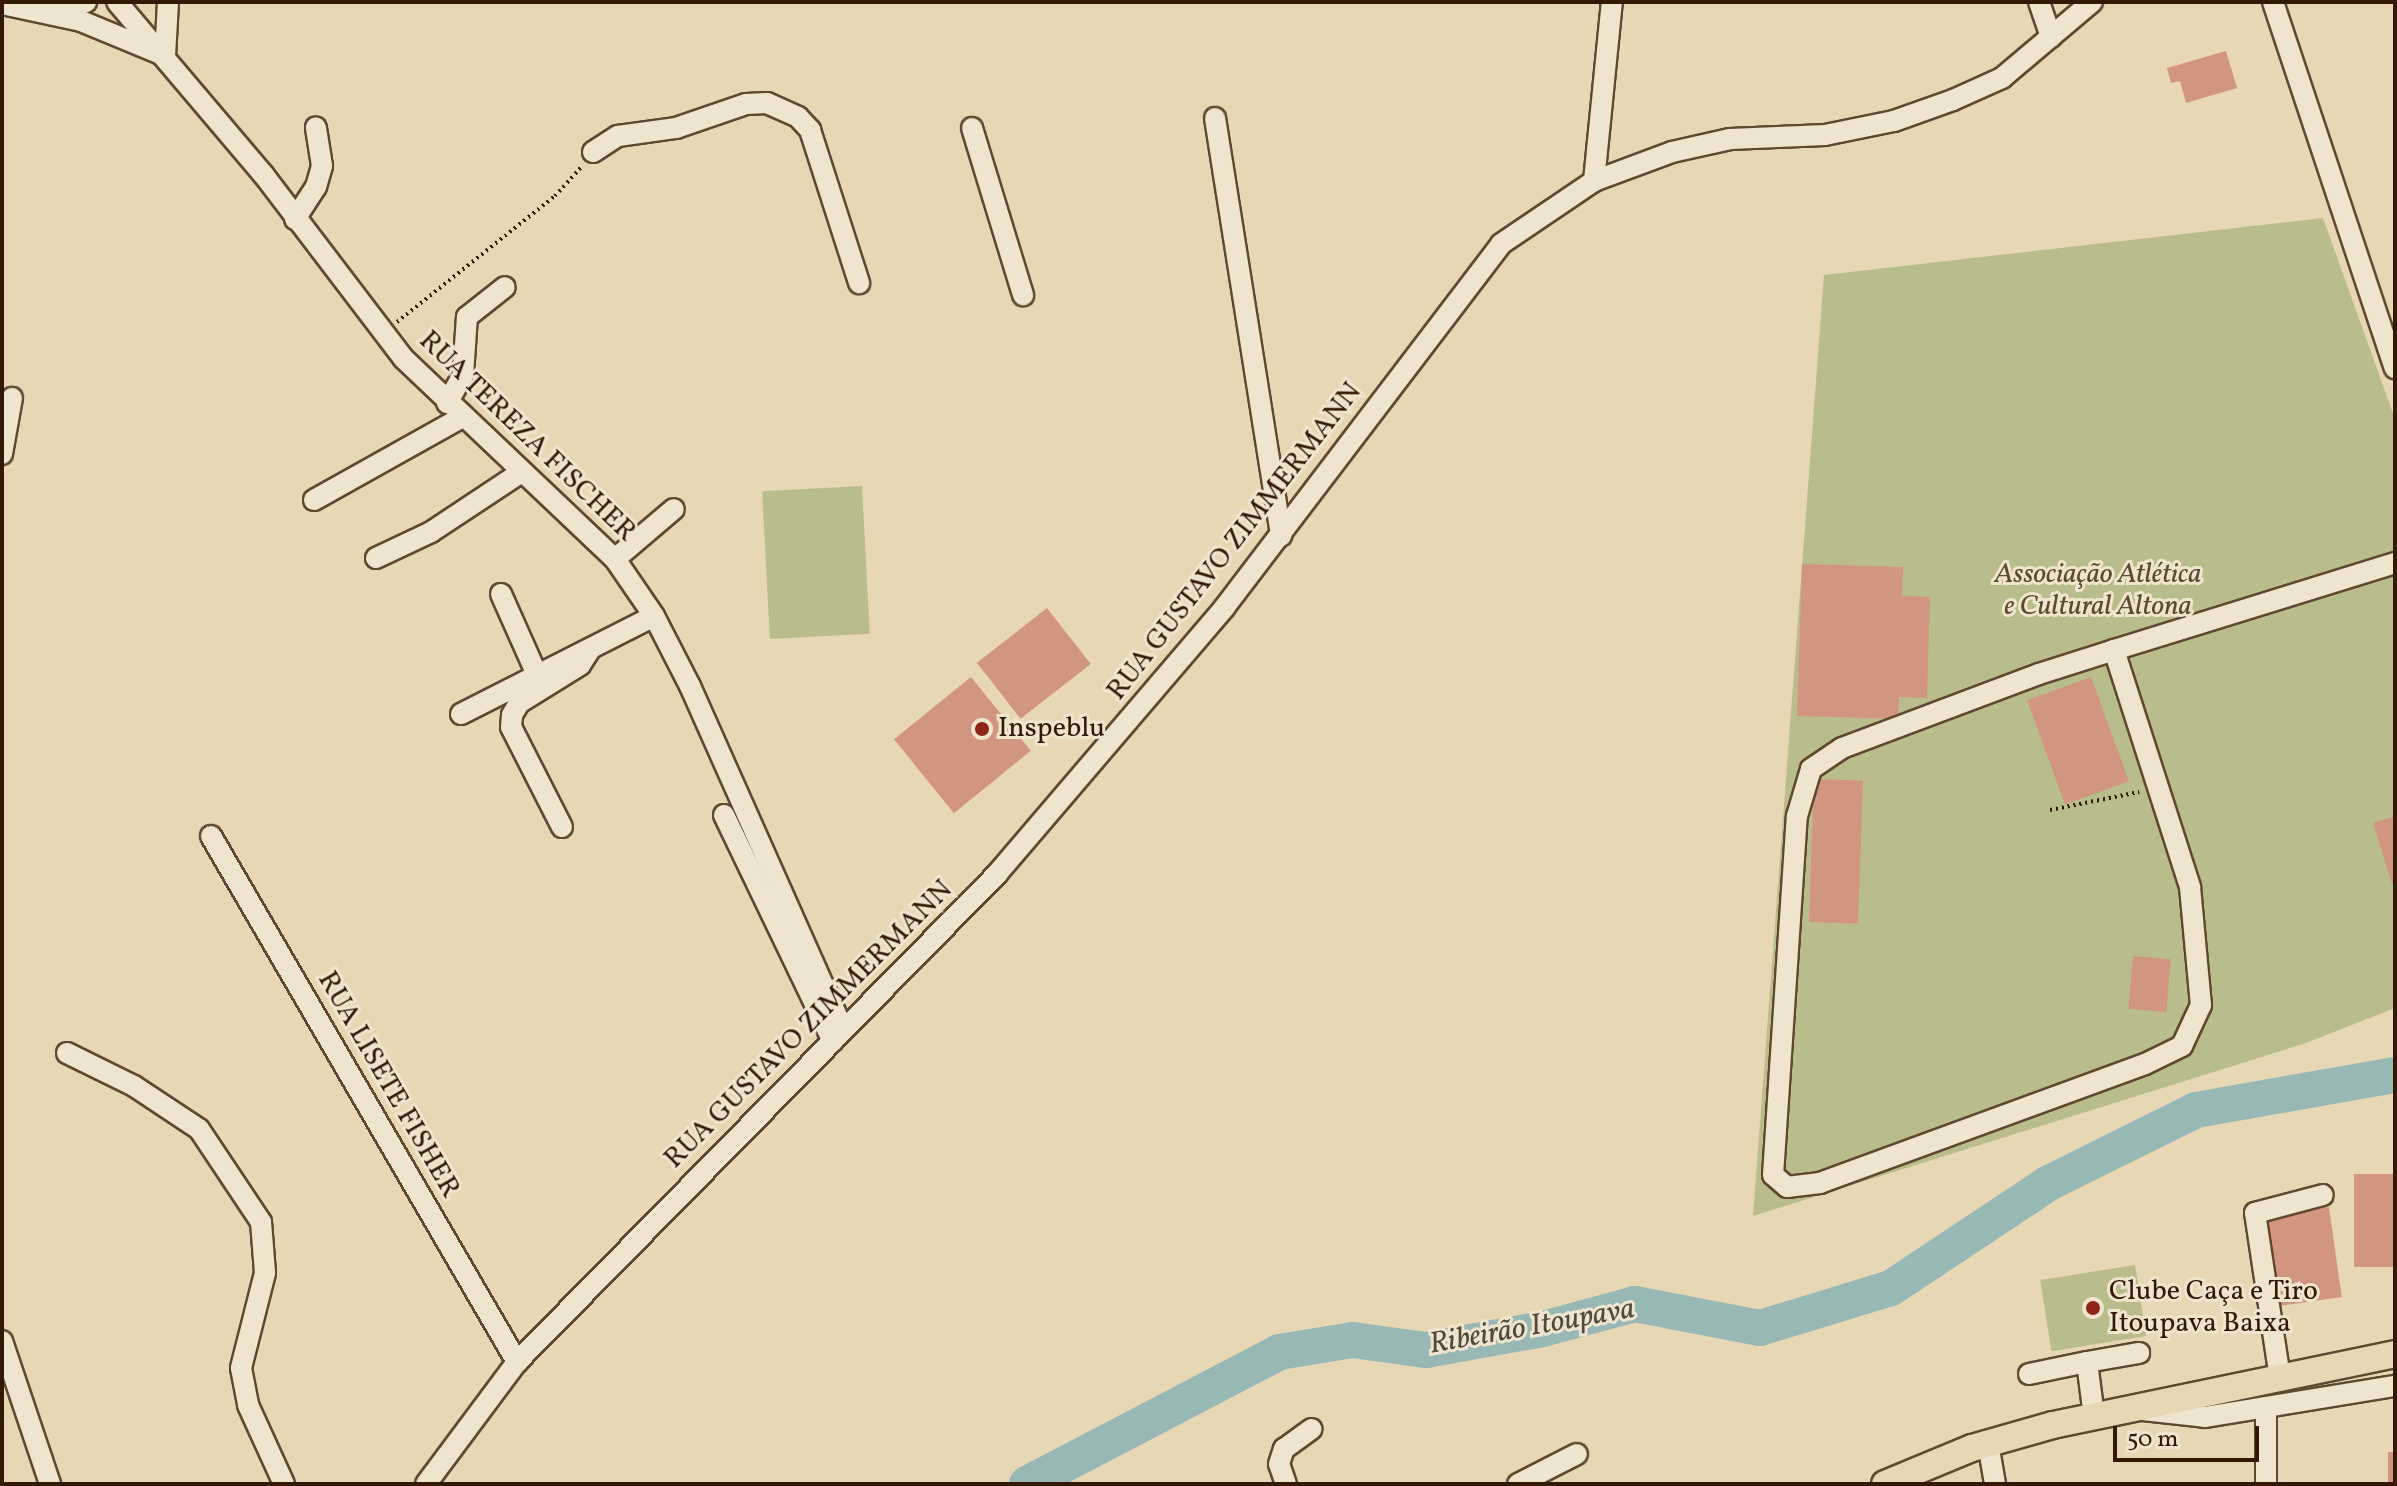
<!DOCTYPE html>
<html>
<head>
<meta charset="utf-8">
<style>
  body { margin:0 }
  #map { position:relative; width:2397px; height:1486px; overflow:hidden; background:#e7d7b5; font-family:Vollkorn,serif }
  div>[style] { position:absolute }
  .green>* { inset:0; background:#b9bd8b; transform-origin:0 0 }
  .river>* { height:36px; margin:-18px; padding:0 18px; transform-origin:18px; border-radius:18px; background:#98b8b6 }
  .building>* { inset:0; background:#d29680; transform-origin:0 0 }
  .path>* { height:4px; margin-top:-2px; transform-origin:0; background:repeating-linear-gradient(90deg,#331803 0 2px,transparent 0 6px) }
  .roads { filter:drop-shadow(2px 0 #604830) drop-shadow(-2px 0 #604830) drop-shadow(0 2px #604830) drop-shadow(0 -2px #604830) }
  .minor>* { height:20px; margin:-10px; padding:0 10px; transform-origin:10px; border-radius:10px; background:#efe5cf }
  .major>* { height:26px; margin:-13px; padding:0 13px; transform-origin:13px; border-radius:13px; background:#e7d7b5 }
  .dots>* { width:22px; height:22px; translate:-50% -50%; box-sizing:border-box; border:4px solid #efe5cf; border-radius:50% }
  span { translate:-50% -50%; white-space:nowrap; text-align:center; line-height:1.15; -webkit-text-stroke:6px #efe5cf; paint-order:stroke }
  .street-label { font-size:28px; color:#331803 }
  .park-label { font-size:28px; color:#5b4a2c; font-style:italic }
  .poi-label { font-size:28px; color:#331803 }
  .left { translate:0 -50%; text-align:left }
  .water-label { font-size:30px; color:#514839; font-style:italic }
  .frame { position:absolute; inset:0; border:4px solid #331803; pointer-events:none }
  .scale { position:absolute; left:2113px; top:1426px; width:146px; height:36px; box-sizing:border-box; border:4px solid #331803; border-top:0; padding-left:10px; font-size:24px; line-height:28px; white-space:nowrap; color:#331803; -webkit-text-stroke:6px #efe5cf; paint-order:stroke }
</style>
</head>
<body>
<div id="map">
  <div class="green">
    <i style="clip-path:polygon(2323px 218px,2395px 419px,2395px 1008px,2306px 1043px,1753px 1216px,1824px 275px)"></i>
    <i style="left:862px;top:486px;width:148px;height:100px;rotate:87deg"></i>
    <i style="left:2135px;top:1265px;width:72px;height:96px;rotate:81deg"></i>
  </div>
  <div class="river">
    <i style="left:1027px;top:1484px;width:284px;rotate:-27.6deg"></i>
    <i style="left:1279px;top:1352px;width:75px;rotate:-9.2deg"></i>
    <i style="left:1353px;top:1340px;width:74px;rotate:7.8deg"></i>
    <i style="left:1426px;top:1350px;width:119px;rotate:-10.2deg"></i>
    <i style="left:1543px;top:1329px;width:95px;rotate:-15.2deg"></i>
    <i style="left:1635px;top:1304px;width:127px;rotate:10.9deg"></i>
    <i style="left:1760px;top:1328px;width:137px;rotate:-17deg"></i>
    <i style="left:1891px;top:1288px;width:190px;rotate:-33.6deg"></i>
    <i style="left:2049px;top:1183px;width:164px;rotate:-26.4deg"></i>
    <i style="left:2196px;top:1110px;width:202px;rotate:-10deg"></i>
  </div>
  <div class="building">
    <i style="clip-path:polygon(2226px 51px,2237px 88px,2186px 103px,2180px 81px,2171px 83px,2167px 68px)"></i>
    <i style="clip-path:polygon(1802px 564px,1903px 567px,1902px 596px,1930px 597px,1927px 698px,1899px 697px,1898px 719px,1797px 716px)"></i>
    <i style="left:1047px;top:608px;width:71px;height:89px;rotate:52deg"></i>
    <i style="left:971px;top:677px;width:95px;height:99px;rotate:51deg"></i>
    <i style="left:2091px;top:677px;width:111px;height:68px;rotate:70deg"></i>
    <i style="left:1814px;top:779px;width:49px;height:143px;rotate:2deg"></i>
    <i style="clip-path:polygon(2395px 816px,2395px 890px,2394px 890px,2373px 823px)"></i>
    <i style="left:2133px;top:956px;width:38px;height:53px;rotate:5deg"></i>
    <i style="left:2395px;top:1174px;width:93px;height:41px;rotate:90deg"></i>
    <i style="left:2329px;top:1207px;width:91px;height:69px;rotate:82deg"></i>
    <i style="left:2388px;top:1452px;width:7px;height:32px"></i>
  </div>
  <div class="path">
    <i style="left:397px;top:322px;width:202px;rotate:-38.6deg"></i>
    <i style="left:555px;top:196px;width:42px;rotate:-47.9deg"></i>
    <i style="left:2050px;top:810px;width:91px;rotate:-11.4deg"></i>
  </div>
  <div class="roads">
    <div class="minor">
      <i style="left:117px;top:2px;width:226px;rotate:49.7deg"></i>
      <i style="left:263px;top:174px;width:231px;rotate:52.7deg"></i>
      <i style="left:403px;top:358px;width:292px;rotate:43.5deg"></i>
      <i style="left:615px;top:559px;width:69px;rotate:55.6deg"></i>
      <i style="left:654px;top:616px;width:79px;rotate:62.8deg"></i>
      <i style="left:690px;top:686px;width:376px;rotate:66deg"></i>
      <i style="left:2039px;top:2px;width:37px;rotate:71deg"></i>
      <i style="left:2273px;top:2px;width:386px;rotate:71.6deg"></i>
      <i style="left:2px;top:4px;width:81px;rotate:12.1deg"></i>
      <i style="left:81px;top:21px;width:87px;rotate:22.4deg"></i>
      <i style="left:54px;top:13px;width:34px;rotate:-19deg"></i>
      <i style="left:165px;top:56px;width:54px;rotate:-86.8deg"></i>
      <i style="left:1215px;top:118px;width:423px;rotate:81deg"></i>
      <i style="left:972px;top:128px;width:175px;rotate:73deg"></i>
      <i style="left:593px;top:152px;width:30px;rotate:-33deg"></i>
      <i style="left:618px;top:136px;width:59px;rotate:-7.9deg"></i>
      <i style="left:676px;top:128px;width:74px;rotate:-18.9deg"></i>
      <i style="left:746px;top:104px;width:21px;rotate:-3deg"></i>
      <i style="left:767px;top:103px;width:34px;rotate:24deg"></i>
      <i style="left:798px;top:117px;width:18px;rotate:47deg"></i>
      <i style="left:810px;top:130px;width:161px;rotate:72.2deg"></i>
      <i style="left:1594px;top:181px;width:180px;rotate:-84.3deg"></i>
      <i style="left:295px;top:219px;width:38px;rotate:-57deg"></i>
      <i style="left:316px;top:187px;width:22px;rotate:-74deg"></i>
      <i style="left:322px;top:166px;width:39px;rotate:-99deg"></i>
      <i style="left:447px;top:403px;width:32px;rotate:-60deg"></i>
      <i style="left:463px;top:375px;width:58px;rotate:-86.1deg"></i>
      <i style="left:467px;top:317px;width:48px;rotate:-38.3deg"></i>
      <i style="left:2px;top:454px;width:57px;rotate:-79.9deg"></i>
      <i style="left:314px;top:500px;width:168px;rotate:-29.2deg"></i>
      <i style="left:376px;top:558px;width:61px;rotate:-25.3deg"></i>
      <i style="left:431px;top:532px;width:107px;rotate:-33.5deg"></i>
      <i style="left:615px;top:559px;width:77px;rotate:-40.3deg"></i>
      <i style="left:501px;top:594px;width:89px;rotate:66deg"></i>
      <i style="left:2114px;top:650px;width:249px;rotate:72.2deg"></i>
      <i style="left:2190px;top:887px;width:119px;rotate:84.7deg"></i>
      <i style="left:2201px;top:1005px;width:45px;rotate:114.9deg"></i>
      <i style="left:2182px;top:1046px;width:41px;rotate:154.1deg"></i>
      <i style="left:2145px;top:1064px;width:346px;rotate:159.9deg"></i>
      <i style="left:1820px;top:1183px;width:33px;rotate:173deg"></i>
      <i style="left:1787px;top:1187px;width:18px;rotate:-139deg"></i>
      <i style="left:1773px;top:1175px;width:360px;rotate:-86.2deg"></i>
      <i style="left:1797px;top:816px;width:49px;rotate:-73.4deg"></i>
      <i style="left:1811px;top:769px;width:37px;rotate:-34deg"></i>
      <i style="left:1842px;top:748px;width:210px;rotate:-20.6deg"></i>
      <i style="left:2039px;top:674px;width:79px;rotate:-17.7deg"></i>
      <i style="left:2114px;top:650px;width:294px;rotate:-17.2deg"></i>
      <i style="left:461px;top:714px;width:216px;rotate:-26.9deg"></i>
      <i style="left:724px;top:815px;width:251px;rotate:64.3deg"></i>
      <i style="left:562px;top:827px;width:112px;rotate:-117deg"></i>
      <i style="left:511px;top:727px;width:12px;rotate:-85deg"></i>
      <i style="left:512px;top:715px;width:14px;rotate:-60deg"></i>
      <i style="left:519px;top:703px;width:72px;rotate:-31.9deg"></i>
      <i style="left:580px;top:665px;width:20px;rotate:-57deg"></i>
      <i style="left:211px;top:836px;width:609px;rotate:59.81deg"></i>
      <i style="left:67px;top:1053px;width:75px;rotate:26.2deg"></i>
      <i style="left:134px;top:1086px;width:78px;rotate:33.5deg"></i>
      <i style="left:199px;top:1129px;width:112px;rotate:56.3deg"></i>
      <i style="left:261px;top:1222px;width:51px;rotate:85.5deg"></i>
      <i style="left:265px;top:1273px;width:98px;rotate:104.2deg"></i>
      <i style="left:241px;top:1368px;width:38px;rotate:79deg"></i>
      <i style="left:248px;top:1405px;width:87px;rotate:65.5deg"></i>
      <i style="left:2px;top:1341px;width:151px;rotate:71.4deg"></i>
      <i style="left:2087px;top:1362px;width:53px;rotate:-9.8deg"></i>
      <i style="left:2029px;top:1374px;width:59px;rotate:-11.7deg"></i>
      <i style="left:2087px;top:1362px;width:55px;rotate:82.7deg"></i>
      <i style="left:2280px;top:1378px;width:167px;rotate:-98.6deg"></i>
      <i style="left:2255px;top:1213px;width:70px;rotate:-14.8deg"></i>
      <i style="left:2266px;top:1407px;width:77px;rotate:90deg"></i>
      <i style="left:2143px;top:1410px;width:62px;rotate:6.4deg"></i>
      <i style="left:2205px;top:1417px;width:193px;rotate:-9.3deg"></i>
      <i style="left:1988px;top:1443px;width:42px;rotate:80.3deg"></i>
      <i style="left:426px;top:1484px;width:152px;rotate:-53.3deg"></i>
      <i style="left:517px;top:1362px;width:685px;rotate:-45.47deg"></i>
      <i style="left:997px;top:874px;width:350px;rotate:-49.5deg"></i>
      <i style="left:1224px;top:608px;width:457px;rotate:-52.7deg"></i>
      <i style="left:1501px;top:244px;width:112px;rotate:-34.1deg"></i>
      <i style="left:1594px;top:181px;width:83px;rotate:-20.4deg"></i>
      <i style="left:1672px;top:152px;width:59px;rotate:-12.6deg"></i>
      <i style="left:1730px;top:139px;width:95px;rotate:-2.4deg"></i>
      <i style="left:1825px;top:135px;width:70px;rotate:-11.5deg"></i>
      <i style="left:1894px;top:121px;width:63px;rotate:-19.6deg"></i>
      <i style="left:1953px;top:100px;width:54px;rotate:-24.2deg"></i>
      <i style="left:2002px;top:78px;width:118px;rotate:-40.2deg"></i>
      <i style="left:1286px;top:1484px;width:21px;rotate:-109deg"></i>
      <i style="left:1279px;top:1464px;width:16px;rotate:-72deg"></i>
      <i style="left:1284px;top:1449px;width:34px;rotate:-36deg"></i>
      <i style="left:1518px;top:1484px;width:66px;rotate:-27deg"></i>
    </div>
    <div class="major">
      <i style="left:1885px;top:1484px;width:94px;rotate:-22.5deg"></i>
      <i style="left:1972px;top:1448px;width:84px;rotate:-15.9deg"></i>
      <i style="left:2053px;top:1425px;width:349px;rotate:-11.7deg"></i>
    </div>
  </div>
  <div class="dots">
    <i style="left:982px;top:729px;background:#8f2418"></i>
    <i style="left:2093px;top:1308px;background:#8f2418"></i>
  </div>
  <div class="street-label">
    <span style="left:527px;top:437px;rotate:44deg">RUA TEREZA FISCHER</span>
    <span style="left:1235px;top:542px;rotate:-52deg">RUA GUSTAVO ZIMMERMANN</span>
    <span style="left:809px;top:1025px;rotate:-45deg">RUA GUSTAVO ZIMMERMANN</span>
    <span style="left:388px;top:1085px;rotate:60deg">RUA LISETE FISHER</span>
  </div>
  <div class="park-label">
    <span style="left:2098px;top:591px">Associação Atlética<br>e Cultural Altona</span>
  </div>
  <div class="poi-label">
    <span class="left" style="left:998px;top:729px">Inspeblu</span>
    <span class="left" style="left:2109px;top:1308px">Clube Caça e Tiro<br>Itoupava Baixa</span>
  </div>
  <div class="water-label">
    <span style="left:1532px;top:1327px;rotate:-10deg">Ribeirão Itoupava</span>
  </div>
  <div class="frame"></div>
  <div class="scale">50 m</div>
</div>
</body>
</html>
